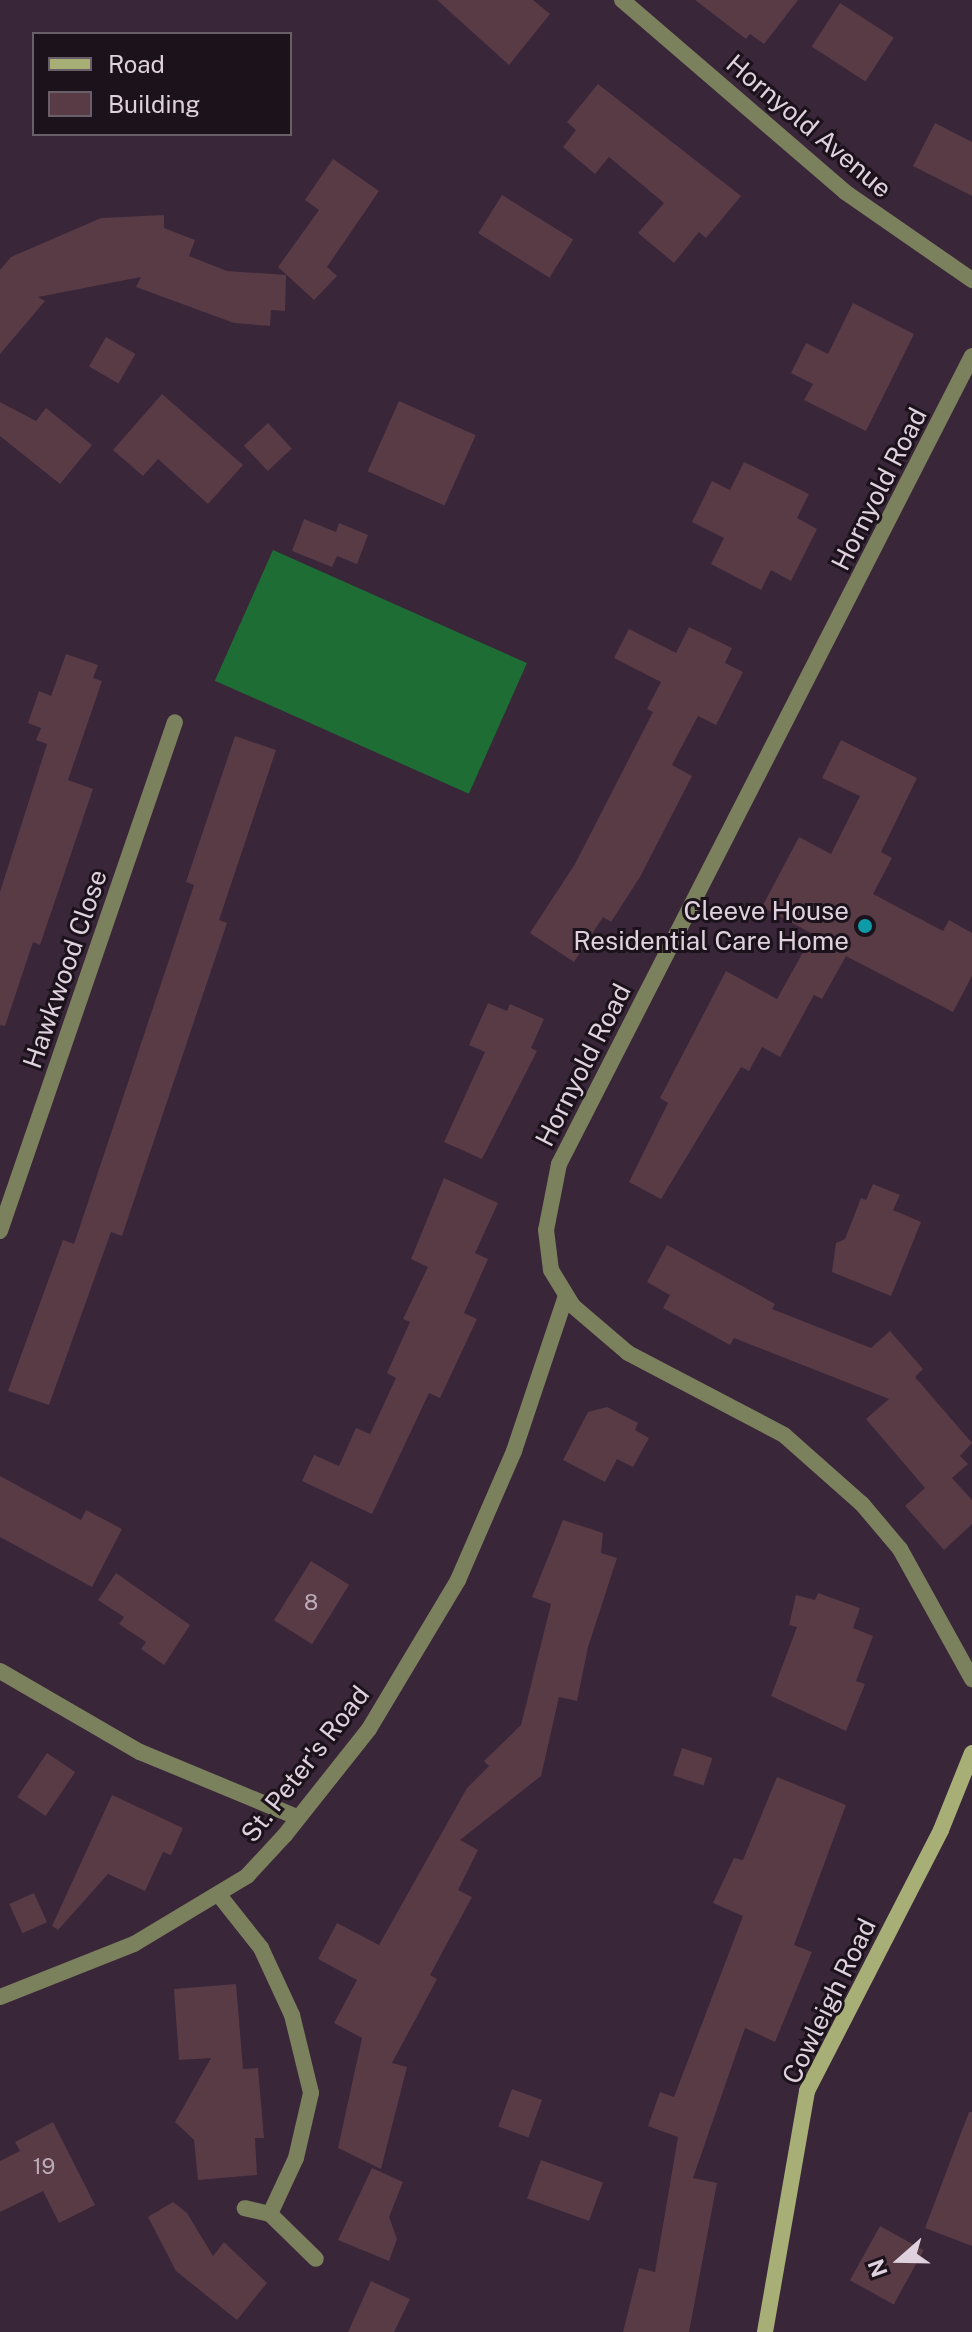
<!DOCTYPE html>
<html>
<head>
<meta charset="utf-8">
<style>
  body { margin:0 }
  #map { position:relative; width:972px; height:2332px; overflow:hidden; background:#392639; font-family:"Public Sans",sans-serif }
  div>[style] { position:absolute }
  .forest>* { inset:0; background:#1d6d35; transform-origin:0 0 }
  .building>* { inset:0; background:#583b45; transform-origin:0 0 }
  .minor>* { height:16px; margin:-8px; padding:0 8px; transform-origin:8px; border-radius:8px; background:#7b805d }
  .secondary>* { height:16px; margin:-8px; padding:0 8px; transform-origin:8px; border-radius:8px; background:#a7af76 }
  .dots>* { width:22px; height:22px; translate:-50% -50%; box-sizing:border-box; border:4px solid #1b121b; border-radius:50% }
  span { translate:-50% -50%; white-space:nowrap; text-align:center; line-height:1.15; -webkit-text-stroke:6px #1b121b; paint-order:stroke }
  .number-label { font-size:22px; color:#bdacb8 }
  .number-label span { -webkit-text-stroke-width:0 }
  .street-label { font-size:26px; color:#dfd2de }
  .poi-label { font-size:26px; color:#dfd2de }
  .right { translate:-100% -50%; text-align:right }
  .legend { position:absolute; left:32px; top:32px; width:260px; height:104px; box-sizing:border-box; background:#1b121b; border:2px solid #695f69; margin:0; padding:10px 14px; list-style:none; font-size:24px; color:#dfd2de }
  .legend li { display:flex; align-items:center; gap:16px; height:40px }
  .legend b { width:40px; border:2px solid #695f69 }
  .north { position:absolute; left:860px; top:2220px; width:80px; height:80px; -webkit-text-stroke:6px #1b121b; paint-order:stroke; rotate:250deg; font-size:22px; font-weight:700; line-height:32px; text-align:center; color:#dfd2de }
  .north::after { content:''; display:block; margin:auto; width:28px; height:36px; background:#dfd2de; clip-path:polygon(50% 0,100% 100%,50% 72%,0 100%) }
</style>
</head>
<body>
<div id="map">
  <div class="forest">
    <i style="left:273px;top:550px;width:278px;height:143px;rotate:24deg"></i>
  </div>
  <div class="building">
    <i style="clip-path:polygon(437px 0,533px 0,550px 14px,509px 65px)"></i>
    <i style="clip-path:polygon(695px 0,798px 0,764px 44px,750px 34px,746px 39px)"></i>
    <i style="left:840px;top:3px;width:64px;height:52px;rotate:33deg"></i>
    <i style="clip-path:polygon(598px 84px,741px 196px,706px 238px,699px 232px,674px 263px,638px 233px,664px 203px,609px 157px,595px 174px,563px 147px,576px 130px,567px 122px)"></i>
    <i style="clip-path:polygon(935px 123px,972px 142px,972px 196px,913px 166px)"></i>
    <i style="clip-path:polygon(333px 159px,379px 191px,327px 267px,337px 276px,314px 300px,278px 267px,319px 210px,305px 200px)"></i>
    <i style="left:502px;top:195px;width:84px;height:45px;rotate:32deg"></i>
    <i style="clip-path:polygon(164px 215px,164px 228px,195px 240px,189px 256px,227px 271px,286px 275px,285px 311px,271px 310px,270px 326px,234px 323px,136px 287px,141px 277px,38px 297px,45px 301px,0 354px,0 270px,11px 257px,101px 218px)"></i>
    <i style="clip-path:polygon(853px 303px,914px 334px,866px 431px,804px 400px,813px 384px,791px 373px,806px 343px,828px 354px)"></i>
    <i style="left:106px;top:337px;width:34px;height:34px;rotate:30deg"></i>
    <i style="clip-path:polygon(162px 394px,243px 465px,208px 504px,158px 459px,143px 476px,113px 450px)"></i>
    <i style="left:399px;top:401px;width:84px;height:77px;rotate:24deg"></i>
    <i style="clip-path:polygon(0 402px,36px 421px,46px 408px,92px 445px,60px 484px,0 436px)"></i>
    <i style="left:268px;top:423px;width:35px;height:33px;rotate:47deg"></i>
    <i style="clip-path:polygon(744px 462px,809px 494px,797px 518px,817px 529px,791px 581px,771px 570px,761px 590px,711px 564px,724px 538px,692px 522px,712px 481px,730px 490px)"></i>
    <i style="clip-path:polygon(304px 519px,336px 532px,339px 523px,368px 535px,357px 564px,337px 556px,332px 567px,292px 551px)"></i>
    <i style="clip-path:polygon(689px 627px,732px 648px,725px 663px,743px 672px,716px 725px,698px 716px,672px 765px,692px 776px,640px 877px,611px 922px,603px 917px,574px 962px,530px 933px,575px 864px,653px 712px,647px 709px,661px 682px,614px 658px,629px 629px,676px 653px)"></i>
    <i style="clip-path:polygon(66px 654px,98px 665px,93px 678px,102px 681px,68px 780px,93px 789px,40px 945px,33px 942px,5px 1026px,0 1025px,0 892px,47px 744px,36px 740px,41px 728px,28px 723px,39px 691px,51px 696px)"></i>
    <i style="clip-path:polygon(235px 736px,276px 750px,219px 920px,227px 923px,122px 1236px,111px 1232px,49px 1405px,8px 1391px,63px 1240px,74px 1244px,194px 885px,186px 882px)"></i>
    <i style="clip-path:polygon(841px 740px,917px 778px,881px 852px,892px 858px,873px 894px,943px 931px,949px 920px,972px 933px,972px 976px,953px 1012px,846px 956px,822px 999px,814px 995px,780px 1057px,762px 1047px,749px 1071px,741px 1067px,661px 1199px,629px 1182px,668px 1103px,660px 1098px,726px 971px,777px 999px,813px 934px,762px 907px,799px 837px,831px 854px,860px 796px,822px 778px)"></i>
    <i style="clip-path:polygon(488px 1003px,507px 1011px,510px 1004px,544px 1019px,531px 1048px,537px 1051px,482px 1159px,444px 1142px,485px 1052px,469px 1045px)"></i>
    <i style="clip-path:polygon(444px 1178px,498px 1203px,475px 1253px,488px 1259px,464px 1313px,477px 1319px,440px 1398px,429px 1393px,372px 1514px,302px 1481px,314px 1455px,339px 1466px,356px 1428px,370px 1434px,396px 1378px,387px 1373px,410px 1322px,403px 1319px,428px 1267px,411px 1259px)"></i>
    <i style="clip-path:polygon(873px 1184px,900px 1195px,893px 1210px,921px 1222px,891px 1296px,832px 1272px,836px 1243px,845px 1239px,861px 1198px,866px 1200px)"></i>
    <i style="clip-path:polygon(667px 1245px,775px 1304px,772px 1309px,871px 1348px,890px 1331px,923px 1369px,915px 1377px,972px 1443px,960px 1456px,968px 1464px,952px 1478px,972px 1500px,972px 1524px,944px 1550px,905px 1506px,925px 1488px,866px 1419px,889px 1399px,734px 1338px,730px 1345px,663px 1308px,670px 1295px,647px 1282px)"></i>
    <i style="clip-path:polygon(607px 1407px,638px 1423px,635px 1430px,649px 1438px,633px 1467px,617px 1459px,605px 1482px,563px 1460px,588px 1412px)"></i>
    <i style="clip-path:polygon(0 1476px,81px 1520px,86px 1510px,122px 1529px,92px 1587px,0 1537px)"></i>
    <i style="clip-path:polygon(563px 1520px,603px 1533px,601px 1553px,617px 1558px,588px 1647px,577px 1701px,559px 1697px,541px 1776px,460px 1840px,478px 1850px,458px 1890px,472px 1897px,430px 1975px,437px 1979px,392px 2063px,407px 2067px,381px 2169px,338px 2148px,362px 2038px,334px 2023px,357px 1980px,318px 1959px,337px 1923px,379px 1945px,467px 1788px,489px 1766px,484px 1761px,521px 1725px,551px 1604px,532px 1597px)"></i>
    <i style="left:311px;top:1561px;width:45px;height:70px;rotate:32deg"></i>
    <i style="clip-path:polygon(116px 1573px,190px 1625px,164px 1665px,141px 1649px,146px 1642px,119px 1624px,124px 1617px,98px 1600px)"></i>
    <i style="clip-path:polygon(818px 1593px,860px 1608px,853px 1628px,873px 1636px,856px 1681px,865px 1684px,846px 1731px,771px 1696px,797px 1627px,789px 1625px,796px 1595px,815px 1600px)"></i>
    <i style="left:682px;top:1748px;width:32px;height:29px;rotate:18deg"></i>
    <i style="left:47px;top:1753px;width:34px;height:53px;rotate:34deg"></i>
    <i style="clip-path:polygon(777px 1777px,846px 1805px,794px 1945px,812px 1952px,775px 2042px,745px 2028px,693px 2178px,717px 2183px,689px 2332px,623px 2332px,639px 2268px,655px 2272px,678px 2137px,648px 2126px,660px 2092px,674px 2097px,743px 1916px,713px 1903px,734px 1858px,743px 1860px)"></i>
    <i style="clip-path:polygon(112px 1795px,183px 1828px,171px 1855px,163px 1852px,145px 1891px,108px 1874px,58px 1930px,52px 1926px)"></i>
    <i style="left:34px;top:1893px;width:32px;height:27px;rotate:66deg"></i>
    <i style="clip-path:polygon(236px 1984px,243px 2069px,258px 2068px,264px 2138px,255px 2138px,257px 2175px,198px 2180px,194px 2140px,175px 2122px,211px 2058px,179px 2060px,174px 1989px)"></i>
    <i style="left:512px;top:2089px;width:32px;height:40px;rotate:20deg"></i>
    <i style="clip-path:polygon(969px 2112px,972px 2112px,972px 2246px,925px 2228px)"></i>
    <i style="clip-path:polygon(53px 2122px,95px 2205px,59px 2223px,43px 2191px,0 2212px,0 2161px,20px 2151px,15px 2142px)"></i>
    <i style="left:541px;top:2160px;width:66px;height:41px;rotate:20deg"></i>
    <i style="clip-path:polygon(372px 2168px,403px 2182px,389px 2217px,397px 2239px,389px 2261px,338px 2240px)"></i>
    <i style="clip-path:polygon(173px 2202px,187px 2213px,213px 2256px,224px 2242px,267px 2283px,237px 2320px,176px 2271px,148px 2217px)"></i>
    <i style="left:880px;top:2226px;width:50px;height:62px;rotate:29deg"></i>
    <i style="clip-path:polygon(371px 2281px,410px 2299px,394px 2332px,348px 2332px)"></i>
  </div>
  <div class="minor">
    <i style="left:622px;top:0;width:294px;rotate:40.7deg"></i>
    <i style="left:845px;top:192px;width:155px;rotate:34.7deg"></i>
    <i style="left:972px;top:356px;width:907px;rotate:117.07deg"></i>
    <i style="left:559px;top:1164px;width:67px;rotate:101.1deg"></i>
    <i style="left:546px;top:1230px;width:40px;rotate:82.9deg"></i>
    <i style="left:551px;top:1270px;width:42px;rotate:58.6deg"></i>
    <i style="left:573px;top:1306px;width:72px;rotate:40.5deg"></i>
    <i style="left:628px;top:1353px;width:176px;rotate:27.7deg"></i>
    <i style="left:784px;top:1435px;width:104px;rotate:41.5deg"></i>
    <i style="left:862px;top:1504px;width:59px;rotate:49.8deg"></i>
    <i style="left:900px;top:1549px;width:149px;rotate:61deg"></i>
    <i style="left:0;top:1231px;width:538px;rotate:-71.03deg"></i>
    <i style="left:0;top:1671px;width:162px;rotate:30.1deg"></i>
    <i style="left:140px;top:1752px;width:170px;rotate:22.5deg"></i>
    <i style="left:219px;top:1895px;width:68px;rotate:51.6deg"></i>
    <i style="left:261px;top:1948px;width:74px;rotate:65.2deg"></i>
    <i style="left:292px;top:2015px;width:80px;rotate:76.3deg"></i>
    <i style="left:311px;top:2093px;width:67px;rotate:103deg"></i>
    <i style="left:296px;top:2158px;width:62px;rotate:114.9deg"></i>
    <i style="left:270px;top:2214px;width:26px;rotate:-167deg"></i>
    <i style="left:0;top:1997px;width:144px;rotate:-21.6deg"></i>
    <i style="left:134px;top:1944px;width:132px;rotate:-31deg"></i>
    <i style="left:247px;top:1876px;width:56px;rotate:-47.2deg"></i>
    <i style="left:285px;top:1835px;width:135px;rotate:-51.6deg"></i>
    <i style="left:369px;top:1729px;width:174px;rotate:-59.1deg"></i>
    <i style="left:458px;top:1580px;width:141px;rotate:-66.5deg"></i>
    <i style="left:514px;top:1451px;width:163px;rotate:-71.5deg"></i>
    <i style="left:270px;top:2214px;width:64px;rotate:44.4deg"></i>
  </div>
  <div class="secondary">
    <i style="left:765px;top:2332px;width:245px;rotate:-80.1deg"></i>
    <i style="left:807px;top:2091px;width:293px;rotate:-62.8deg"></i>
    <i style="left:941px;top:1830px;width:83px;rotate:-68.1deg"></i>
  </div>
  <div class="dots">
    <i style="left:865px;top:926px;background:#0f9aa8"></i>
  </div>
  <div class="number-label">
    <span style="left:311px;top:1603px">8</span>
    <span style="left:44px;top:2167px">19</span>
  </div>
  <div class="street-label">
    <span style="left:809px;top:126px;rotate:40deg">Hornyold Avenue</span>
    <span style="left:879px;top:489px;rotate:-63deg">Hornyold Road</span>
    <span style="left:65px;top:969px;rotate:-71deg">Hawkwood Close</span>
    <span style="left:583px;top:1065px;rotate:-63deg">Hornyold Road</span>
    <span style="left:305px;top:1764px;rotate:-52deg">St. Peter's Road</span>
    <span style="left:829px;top:2001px;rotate:-64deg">Cowleigh Road</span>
  </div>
  <div class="poi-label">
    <span class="right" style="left:849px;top:926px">Cleeve House<br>Residential Care Home</span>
  </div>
  <ul class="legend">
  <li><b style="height:10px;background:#a7af76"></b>Road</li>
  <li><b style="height:22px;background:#583b45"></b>Building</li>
  </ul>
  <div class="north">N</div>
</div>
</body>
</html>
